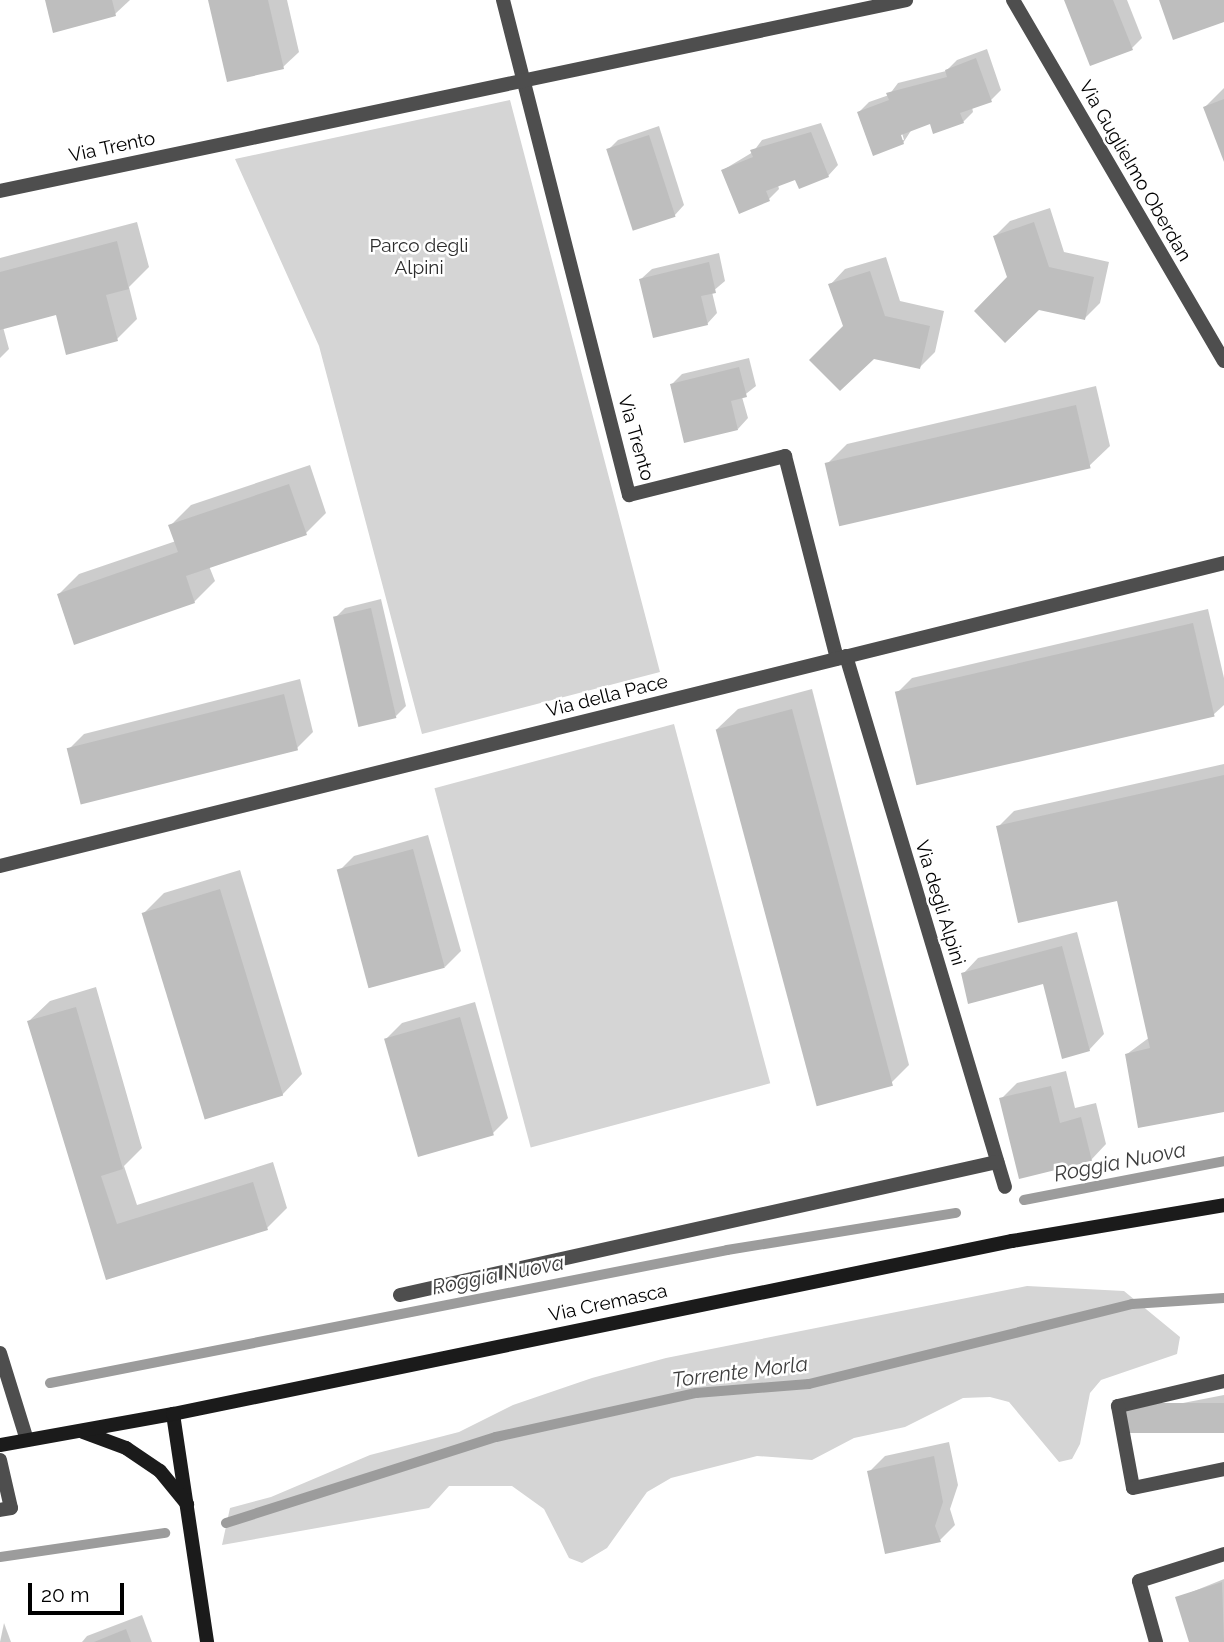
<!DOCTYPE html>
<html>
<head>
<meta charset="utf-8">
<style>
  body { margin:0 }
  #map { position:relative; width:1224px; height:1642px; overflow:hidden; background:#fff; font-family:Raleway,sans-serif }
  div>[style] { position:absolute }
  .green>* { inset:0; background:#d5d5d5; transform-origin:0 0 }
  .shadow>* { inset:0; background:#0003 }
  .stream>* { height:10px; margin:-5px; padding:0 5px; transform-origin:5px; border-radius:5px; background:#9c9c9c }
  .building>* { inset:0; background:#bebebe; transform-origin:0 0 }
  .service>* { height:14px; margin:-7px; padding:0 7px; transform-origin:7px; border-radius:7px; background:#4e4e4e }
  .minor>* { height:14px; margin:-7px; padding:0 7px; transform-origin:7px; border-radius:7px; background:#4e4e4e }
  .secondary>* { height:14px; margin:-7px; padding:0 7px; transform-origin:7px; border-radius:7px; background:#1b1b1b }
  span { translate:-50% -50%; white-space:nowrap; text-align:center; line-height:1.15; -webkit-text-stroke:5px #fff; paint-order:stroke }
  .street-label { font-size:19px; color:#000 }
  .park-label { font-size:19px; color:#2c2c2c }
  .water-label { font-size:21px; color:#3d3d3d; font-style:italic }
  .scale { position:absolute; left:28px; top:1583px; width:96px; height:32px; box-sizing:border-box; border:4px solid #000; border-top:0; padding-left:9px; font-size:21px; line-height:24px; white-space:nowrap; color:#000; -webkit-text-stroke:5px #fff; paint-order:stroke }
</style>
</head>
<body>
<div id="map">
  <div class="green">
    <i style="clip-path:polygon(510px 100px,660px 672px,422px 734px,319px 346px,235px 159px)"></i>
    <i style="left:674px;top:724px;width:372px;height:248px;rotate:75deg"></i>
    <i style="clip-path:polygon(1027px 1286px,1124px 1291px,1180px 1337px,1177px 1354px,1101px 1380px,1090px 1393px,1080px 1444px,1072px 1459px,1059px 1462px,1009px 1402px,990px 1397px,963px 1398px,905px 1427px,854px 1438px,812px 1460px,757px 1456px,671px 1478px,647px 1492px,607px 1548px,582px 1563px,569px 1558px,544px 1509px,512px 1486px,449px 1486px,429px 1508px,222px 1545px,230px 1508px,271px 1497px,370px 1455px,459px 1432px,513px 1405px,592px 1378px,666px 1358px)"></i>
  </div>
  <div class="shadow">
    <i style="clip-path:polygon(46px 0,130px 0,115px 14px)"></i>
    <i style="clip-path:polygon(210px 0,287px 0,299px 52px,283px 67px)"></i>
    <i style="clip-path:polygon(1066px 0,1127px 0,1142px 38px,1132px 48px)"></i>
    <i style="clip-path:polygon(evenodd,987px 49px,1001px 90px,991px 100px,972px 107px,973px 112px,963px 122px,931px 122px,912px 129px,903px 143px,859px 112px,869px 102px,889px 95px,898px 83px,946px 71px,957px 60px,987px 49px,900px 126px,904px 140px,901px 140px,900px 126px)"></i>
    <i style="clip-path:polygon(1224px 88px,1224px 157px,1205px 107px)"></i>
    <i style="clip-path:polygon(821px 123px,838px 165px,828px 176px,796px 177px,778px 185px,779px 189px,769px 199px,723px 170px,753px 152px,762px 140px)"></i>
    <i style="clip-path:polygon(659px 126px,684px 205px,674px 216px,608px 150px,618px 140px)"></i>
    <i style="clip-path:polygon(1050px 208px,1064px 252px,1109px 262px,1100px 303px,1084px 319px,1009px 277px,995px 236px,1010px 221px)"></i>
    <i style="clip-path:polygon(137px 222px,149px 267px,129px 287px,137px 319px,117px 339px,57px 313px,3px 327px,9px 349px,0 358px,0 258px)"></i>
    <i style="clip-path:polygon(719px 253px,725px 281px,712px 292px,717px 313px,707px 324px,641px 279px,652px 269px)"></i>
    <i style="clip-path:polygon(886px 257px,900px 301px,944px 311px,935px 352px,920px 367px,845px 326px,830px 285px,845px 269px)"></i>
    <i style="clip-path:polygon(749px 358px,756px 386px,742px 397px,748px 418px,738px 429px,672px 384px,682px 374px)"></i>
    <i style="clip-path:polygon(1096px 386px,1110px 446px,1089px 466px,827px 464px,847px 444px)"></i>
    <i style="clip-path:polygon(310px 465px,326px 513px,306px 533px,209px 566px,215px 581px,194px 602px,59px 594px,79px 574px,176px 541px,170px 526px,191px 505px)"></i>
    <i style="clip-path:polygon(381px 599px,406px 706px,396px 716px,335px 618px,345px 608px)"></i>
    <i style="clip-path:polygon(1208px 609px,1224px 678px,1224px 705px,1213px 715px,896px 694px,912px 678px)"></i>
    <i style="clip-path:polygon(300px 679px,313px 732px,297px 748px,69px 749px,84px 734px)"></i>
    <i style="clip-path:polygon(812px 689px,909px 1065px,889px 1085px,717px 729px,738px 709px)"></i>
    <i style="clip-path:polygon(1224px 764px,1224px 1110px,1127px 1054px,1150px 1037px,1119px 899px,998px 827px,1014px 811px)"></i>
    <i style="clip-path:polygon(428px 835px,461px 951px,445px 967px,339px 871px,354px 856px)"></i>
    <i style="clip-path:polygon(240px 870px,302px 1074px,282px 1095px,144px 913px,164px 893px)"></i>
    <i style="clip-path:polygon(1077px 932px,1104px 1034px,1089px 1050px,1044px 982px,963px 974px,978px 958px)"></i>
    <i style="clip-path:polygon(96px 987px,142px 1148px,124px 1166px,137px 1205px,273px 1162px,287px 1208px,267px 1228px,107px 1278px,29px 1021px,50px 1001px)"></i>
    <i style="clip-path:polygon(475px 1002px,508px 1118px,492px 1134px,386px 1039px,402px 1023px)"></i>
    <i style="clip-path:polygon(1066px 1071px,1075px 1108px,1096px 1103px,1106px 1144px,1091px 1160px,1001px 1099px,1017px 1083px)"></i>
    <i style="clip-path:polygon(1224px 1395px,1224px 1431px,1127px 1422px,1137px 1412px)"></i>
    <i style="clip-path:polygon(949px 1442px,958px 1485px,950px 1509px,955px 1525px,940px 1540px,869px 1472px,885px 1456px)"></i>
    <i style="clip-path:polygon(1224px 1579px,1224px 1642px,1191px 1642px,1177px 1598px)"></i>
    <i style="clip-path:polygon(142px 1615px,152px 1642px,82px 1642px,87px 1636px)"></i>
    <i style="clip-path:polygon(4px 1623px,11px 1642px,0 1642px)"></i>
  </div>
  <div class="stream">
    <i style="left:1024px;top:1200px;width:204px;rotate:-11deg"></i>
    <i style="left:50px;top:1383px;width:690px;rotate:-11.11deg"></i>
    <i style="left:727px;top:1250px;width:232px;rotate:-9.2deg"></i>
    <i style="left:226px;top:1523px;width:283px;rotate:-17.7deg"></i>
    <i style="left:496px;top:1437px;width:205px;rotate:-12.4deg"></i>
    <i style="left:696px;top:1393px;width:113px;rotate:-4.6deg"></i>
    <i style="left:809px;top:1384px;width:333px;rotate:-13.9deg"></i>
    <i style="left:1132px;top:1304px;width:92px;rotate:-3.7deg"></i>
    <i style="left:0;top:1557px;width:167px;rotate:-8.3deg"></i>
  </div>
  <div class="building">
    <i style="clip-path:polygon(45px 0,112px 0,116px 16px,53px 33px)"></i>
    <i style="clip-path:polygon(208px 0,268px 0,284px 69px,227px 82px)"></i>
    <i style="clip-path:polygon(1064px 0,1113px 0,1133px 50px,1090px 66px)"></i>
    <i style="clip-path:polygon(1159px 0,1224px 0,1224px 22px,1173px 40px)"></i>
    <i style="clip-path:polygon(976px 58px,992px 102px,960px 113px,964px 123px,933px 134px,930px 124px,901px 135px,904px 144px,873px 156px,857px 112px,889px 100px,886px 93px,947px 77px,945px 70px)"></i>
    <i style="clip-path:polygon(1224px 99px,1224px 162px,1203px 107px)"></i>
    <i style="clip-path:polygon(811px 132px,829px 177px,799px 189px,795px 180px,766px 191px,770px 201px,739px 214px,721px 170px,753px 157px,750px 150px)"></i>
    <i style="left:649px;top:135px;width:86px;height:45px;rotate:72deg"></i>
    <i style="clip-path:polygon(1034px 222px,1049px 267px,1094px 277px,1085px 320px,1039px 310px,1005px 343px,974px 311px,1007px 277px,993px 236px)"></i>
    <i style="clip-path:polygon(117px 241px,129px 289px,106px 295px,118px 341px,66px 355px,56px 315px,0 330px,0 272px)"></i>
    <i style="clip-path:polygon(709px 262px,716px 293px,701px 296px,708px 325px,653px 338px,639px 279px)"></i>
    <i style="clip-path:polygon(870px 271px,885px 316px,930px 326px,920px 369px,874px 359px,840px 391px,809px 360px,843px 326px,828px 284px)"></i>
    <i style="clip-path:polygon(739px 367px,747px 397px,731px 401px,738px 430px,684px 443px,670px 384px)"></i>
    <i style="left:1076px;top:405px;width:65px;height:258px;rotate:77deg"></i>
    <i style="clip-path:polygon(289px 484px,307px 535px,186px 576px,195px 603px,74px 645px,57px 594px,178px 552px,168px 525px)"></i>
    <i style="left:371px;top:608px;width:113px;height:39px;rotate:77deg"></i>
    <i style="left:1193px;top:623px;width:96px;height:306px;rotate:77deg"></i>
    <i style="left:284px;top:694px;width:58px;height:224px;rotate:76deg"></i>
    <i style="left:792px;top:709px;width:390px;height:79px;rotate:75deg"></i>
    <i style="clip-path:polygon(1224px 775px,1224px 1112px,1138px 1128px,1125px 1054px,1150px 1048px,1117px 901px,1018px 923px,996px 826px)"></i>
    <i style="left:413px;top:849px;width:123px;height:79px;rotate:75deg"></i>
    <i style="left:220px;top:889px;width:216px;height:82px;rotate:73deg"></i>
    <i style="clip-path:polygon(1062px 946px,1090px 1051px,1062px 1059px,1043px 984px,968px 1004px,961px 973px)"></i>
    <i style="clip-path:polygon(76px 1007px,123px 1169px,101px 1176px,117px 1224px,253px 1182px,268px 1230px,106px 1280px,27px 1021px)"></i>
    <i style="left:460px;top:1017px;width:123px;height:79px;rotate:74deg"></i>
    <i style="clip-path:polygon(1051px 1086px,1060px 1123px,1081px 1117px,1092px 1161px,1019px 1179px,999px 1098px)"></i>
    <i style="left:1224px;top:1403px;width:30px;height:101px;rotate:90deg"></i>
    <i style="clip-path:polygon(934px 1456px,943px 1502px,935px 1526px,941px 1542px,885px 1554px,867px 1471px)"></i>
    <i style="clip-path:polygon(1222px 1582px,1224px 1642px,1189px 1642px,1175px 1597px)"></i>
    <i style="clip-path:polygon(126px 1629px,131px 1642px,94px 1642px)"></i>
  </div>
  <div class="service">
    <i style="left:1224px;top:1381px;width:109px;rotate:166.7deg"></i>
    <i style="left:1118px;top:1406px;width:83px;rotate:79.6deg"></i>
    <i style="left:1133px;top:1488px;width:93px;rotate:-11.8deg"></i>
    <i style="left:0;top:1460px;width:49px;rotate:77.1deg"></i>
    <i style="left:11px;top:1508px;width:11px;rotate:170deg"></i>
    <i style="left:1156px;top:1642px;width:63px;rotate:-105.6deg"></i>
    <i style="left:1139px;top:1581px;width:89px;rotate:-17.6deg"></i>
  </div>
  <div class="minor">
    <i style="left:503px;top:0;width:511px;rotate:75.72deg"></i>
    <i style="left:629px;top:495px;width:161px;rotate:-14deg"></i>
    <i style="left:785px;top:456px;width:209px;rotate:75.6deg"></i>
    <i style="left:1013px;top:0;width:418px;rotate:59.7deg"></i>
    <i style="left:0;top:191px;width:926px;rotate:-11.9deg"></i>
    <i style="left:846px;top:656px;width:554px;rotate:73.33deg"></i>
    <i style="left:0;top:866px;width:1261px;rotate:-13.9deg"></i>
    <i style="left:400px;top:1295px;width:612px;rotate:-12.56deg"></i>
    <i style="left:0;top:1353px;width:91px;rotate:72.8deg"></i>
  </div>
  <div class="secondary">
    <i style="left:173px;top:1414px;width:231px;rotate:81.5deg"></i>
    <i style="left:83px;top:1432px;width:46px;rotate:20.4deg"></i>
    <i style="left:126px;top:1448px;width:41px;rotate:34.1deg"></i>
    <i style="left:160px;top:1471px;width:43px;rotate:50.7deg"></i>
    <i style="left:0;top:1445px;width:176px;rotate:-10.2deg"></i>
    <i style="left:173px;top:1414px;width:857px;rotate:-11.65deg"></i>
    <i style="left:1012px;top:1241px;width:215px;rotate:-9.6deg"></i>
  </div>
  <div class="street-label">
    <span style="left:112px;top:147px;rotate:-12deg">Via Trento</span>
    <span style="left:1135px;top:171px;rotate:60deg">Via Guglielmo Oberdan</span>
    <span style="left:636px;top:438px;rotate:74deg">Via Trento</span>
    <span style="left:607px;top:696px;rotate:-14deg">Via della Pace</span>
    <span style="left:940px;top:903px;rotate:73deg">Via degli Alpini</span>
    <span style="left:608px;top:1303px;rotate:-12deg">Via Cremasca</span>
  </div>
  <div class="park-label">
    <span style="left:419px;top:257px">Parco degli<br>Alpini</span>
  </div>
  <div class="water-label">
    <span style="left:1120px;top:1162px;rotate:-11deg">Roggia Nuova</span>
    <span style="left:498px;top:1275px;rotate:-11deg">Roggia Nuova</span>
    <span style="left:740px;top:1372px;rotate:-7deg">Torrente Morla</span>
  </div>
  <div class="scale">20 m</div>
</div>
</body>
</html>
